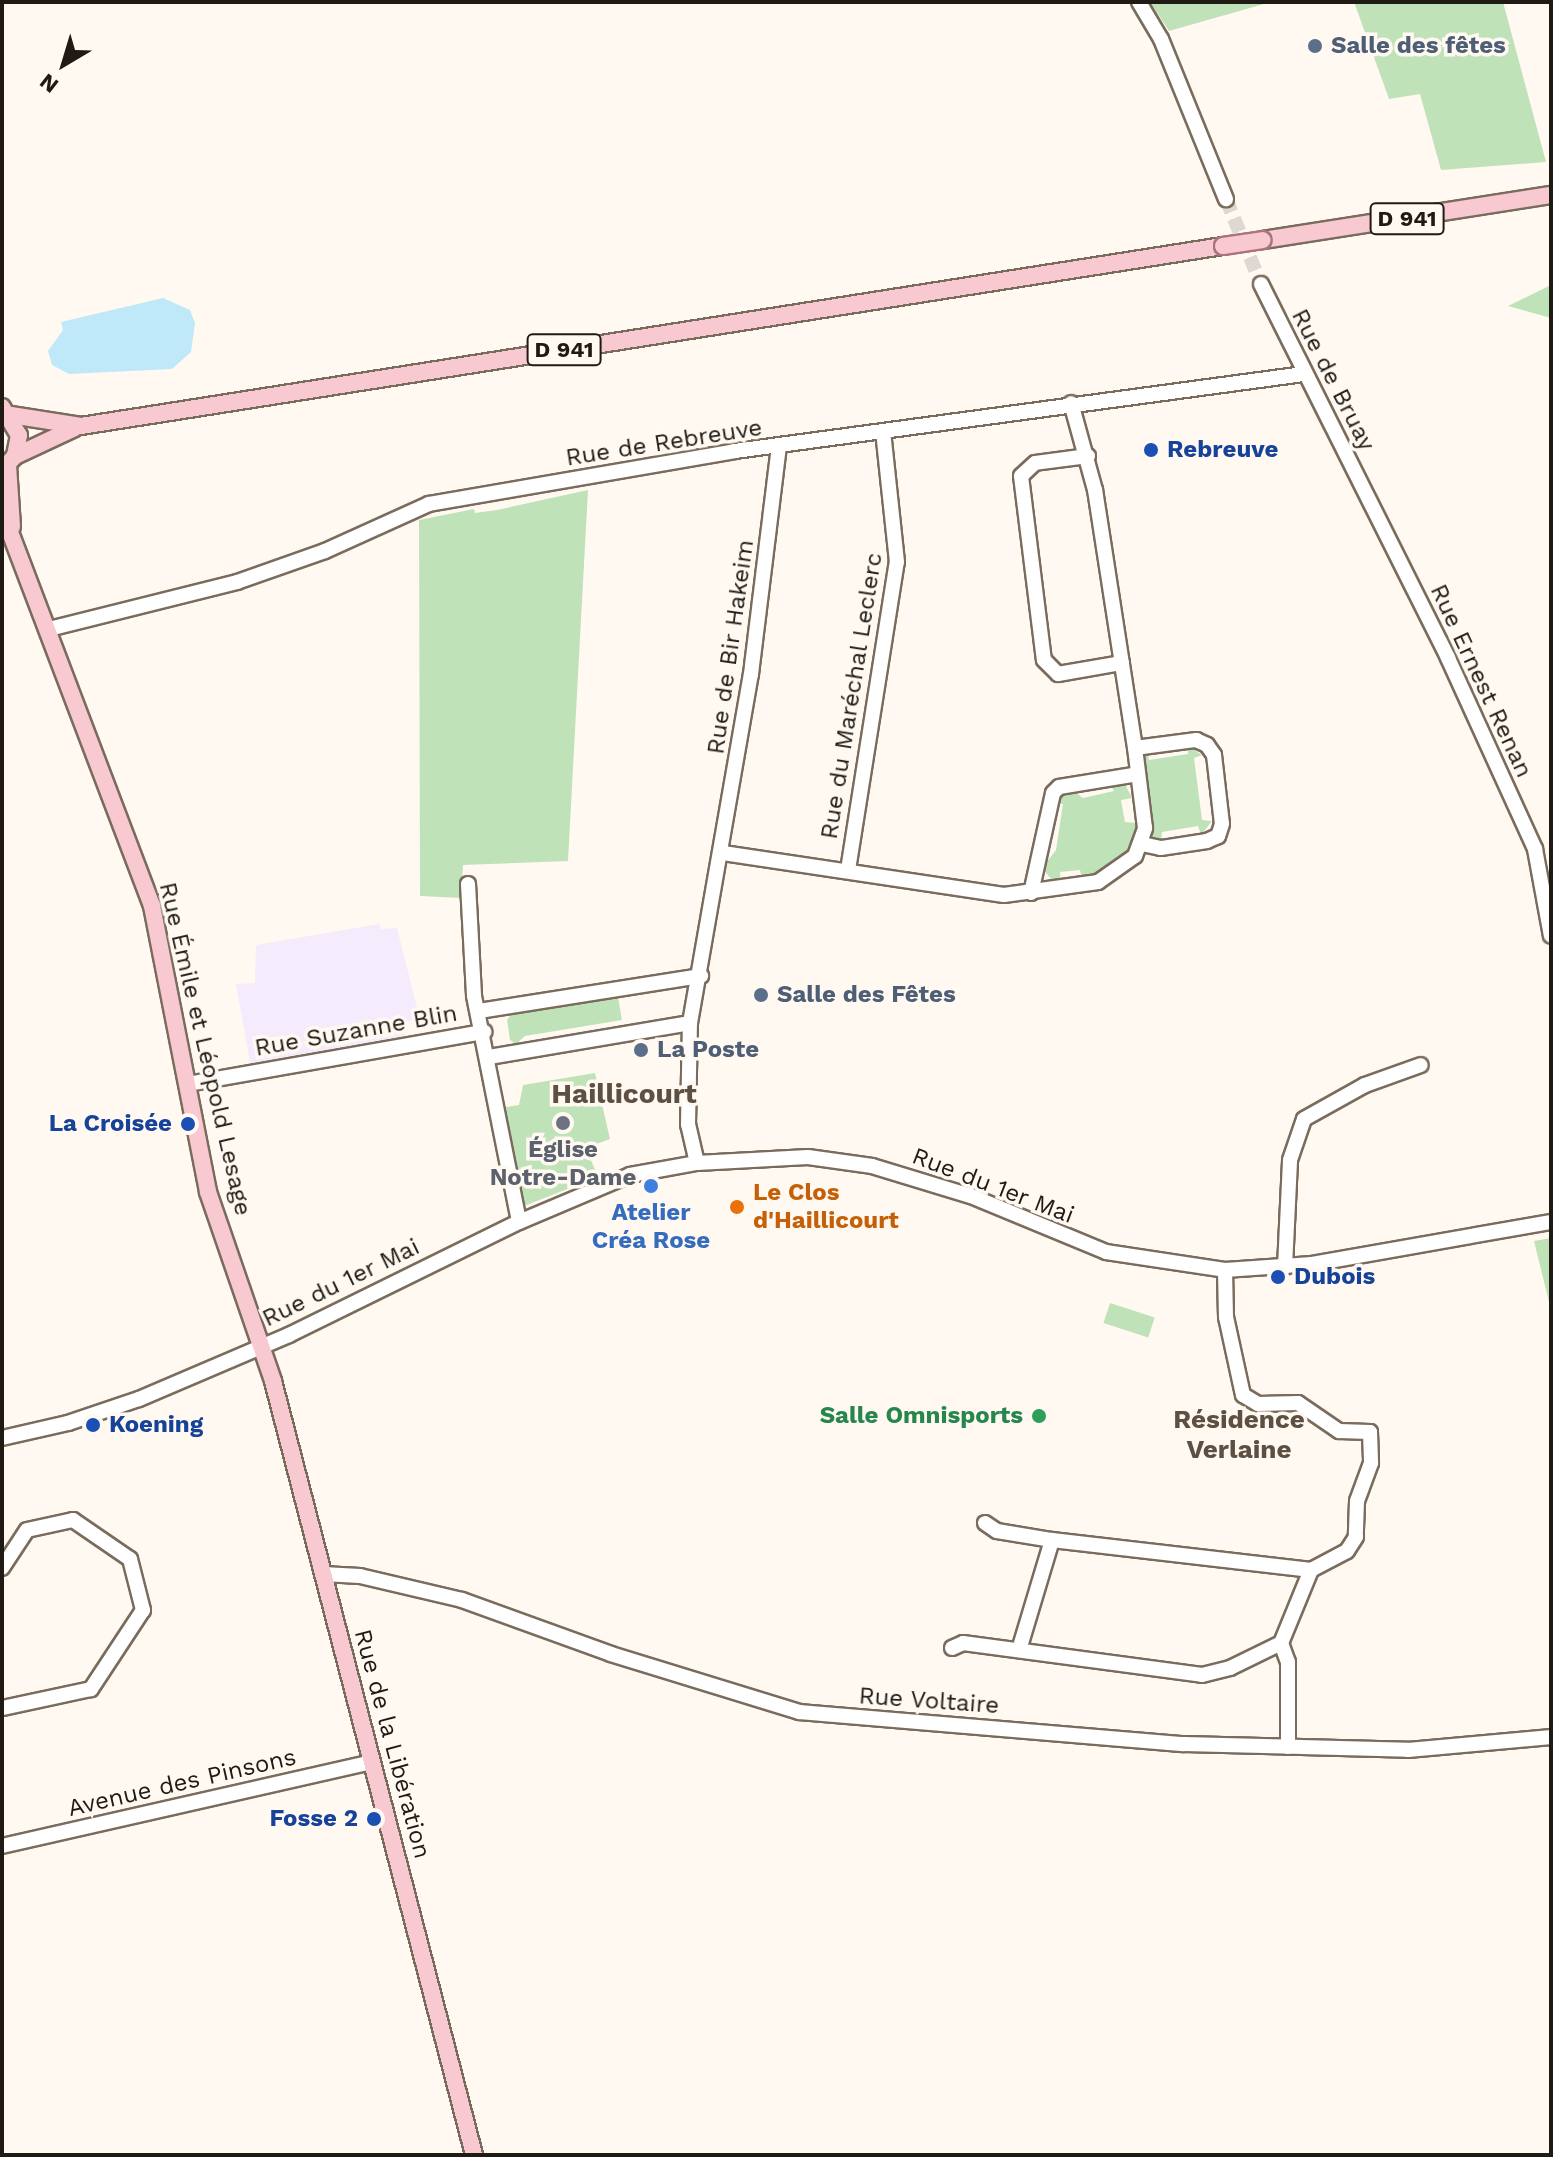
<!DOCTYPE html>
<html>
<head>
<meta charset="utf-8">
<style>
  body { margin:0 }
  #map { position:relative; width:1553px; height:2157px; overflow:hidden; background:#fff9f2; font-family:"Work Sans",sans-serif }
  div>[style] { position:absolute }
  .education>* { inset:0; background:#f4ecfc }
  .green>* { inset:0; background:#c0e2b9; transform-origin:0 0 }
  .water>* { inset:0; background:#bfe9f9 }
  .minor-tunnel>* { height:14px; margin-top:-7px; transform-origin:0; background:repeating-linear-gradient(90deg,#ddd8d1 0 14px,transparent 0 21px) }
  .roads { filter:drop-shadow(2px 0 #7a6c5d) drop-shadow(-2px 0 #7a6c5d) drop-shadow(0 2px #7a6c5d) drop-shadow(0 -2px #7a6c5d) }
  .minor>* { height:14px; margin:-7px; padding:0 7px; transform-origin:7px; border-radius:7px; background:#fff }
  .major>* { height:16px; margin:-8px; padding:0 8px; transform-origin:8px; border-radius:8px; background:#f9c9d2 }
  .bridges { filter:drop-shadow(2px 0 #aa747c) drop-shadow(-2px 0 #aa747c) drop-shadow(0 2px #aa747c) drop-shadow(0 -2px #aa747c) }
  .major-bridge>* { height:16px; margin:-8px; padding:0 8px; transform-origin:8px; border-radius:8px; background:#f9c9d2 }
  .dots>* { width:22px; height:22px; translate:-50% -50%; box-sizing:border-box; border:4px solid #fff9f2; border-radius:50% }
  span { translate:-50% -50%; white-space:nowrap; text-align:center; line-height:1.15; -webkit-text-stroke:7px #fff9f2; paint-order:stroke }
  .shield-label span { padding:2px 6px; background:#fff9f2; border:2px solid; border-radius:6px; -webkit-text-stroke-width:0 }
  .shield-label { font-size:22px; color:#1f1a14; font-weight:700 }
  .service-label { font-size:24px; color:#4e5e75; font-weight:700 }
  .left { translate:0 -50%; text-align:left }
  .street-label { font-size:24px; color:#1f1a14 }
  .transit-label { font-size:24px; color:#164399; font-weight:700 }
  .right { translate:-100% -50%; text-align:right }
  .worship-label { font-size:24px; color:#5b616d; font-weight:700 }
  .food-label { font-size:24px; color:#c56008; font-weight:700 }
  .shop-label { font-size:24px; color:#366cbe; font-weight:700 }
  .leisure-label { font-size:24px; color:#27864d; font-weight:700 }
  .neighbourhood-label { font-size:26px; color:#5d5042; font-weight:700 }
  .quarter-label { font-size:28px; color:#5d5042; font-weight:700 }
  .frame { position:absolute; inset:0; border:4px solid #1f1a14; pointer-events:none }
  .north { position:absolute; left:24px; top:24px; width:80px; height:80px; -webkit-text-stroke:6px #fff9f2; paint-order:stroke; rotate:218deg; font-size:22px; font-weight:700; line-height:32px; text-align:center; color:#1f1a14 }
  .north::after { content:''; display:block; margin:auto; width:28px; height:36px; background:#1f1a14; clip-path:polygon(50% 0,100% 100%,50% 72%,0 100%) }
</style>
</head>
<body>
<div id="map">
  <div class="education">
    <i style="clip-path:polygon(379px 924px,381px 929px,397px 928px,420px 1019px,402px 1022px,404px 1036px,250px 1063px,236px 984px,255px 983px,256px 945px)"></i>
  </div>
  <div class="green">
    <i style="clip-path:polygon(1150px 2px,1271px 2px,1169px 31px)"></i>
    <i style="clip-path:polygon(1354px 2px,1503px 2px,1546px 162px,1441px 170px,1420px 94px,1389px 99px)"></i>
    <i style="clip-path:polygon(1551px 285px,1551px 318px,1508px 306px)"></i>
    <i style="clip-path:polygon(588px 490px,568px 861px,463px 865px,461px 898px,420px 896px,419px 520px,474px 509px,475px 513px,497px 510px)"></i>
    <i style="clip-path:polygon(1188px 746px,1202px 755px,1194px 758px,1202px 820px,1212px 821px,1201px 835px,1198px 826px,1162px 832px,1161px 842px,1154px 840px,1149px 835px,1153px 829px,1142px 757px,1147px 751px,1149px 760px,1188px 754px)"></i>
    <i style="clip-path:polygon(1110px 784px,1126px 786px,1132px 798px,1121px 800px,1125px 822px,1137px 823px,1134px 844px,1110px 870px,1082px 880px,1080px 870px,1060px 872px,1061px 882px,1052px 880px,1042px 868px,1056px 850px,1063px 804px,1055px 804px,1058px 796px,1071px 789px,1083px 798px,1114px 791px)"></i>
    <i style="clip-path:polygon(618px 997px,622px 1020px,525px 1036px,516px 1044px,510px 1040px,507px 1020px,512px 1013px)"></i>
    <i style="clip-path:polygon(595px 1073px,610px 1139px,586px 1148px,598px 1177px,519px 1208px,500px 1108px,519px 1105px,523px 1085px)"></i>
    <i style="clip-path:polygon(1551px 1238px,1551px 1310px,1534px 1241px)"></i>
    <i style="left:1110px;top:1303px;width:47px;height:21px;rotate:18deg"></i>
  </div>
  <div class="water">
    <i style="clip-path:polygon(163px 298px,190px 310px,195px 323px,191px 352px,172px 369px,69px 374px,52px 365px,48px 351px,63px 330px,61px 322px)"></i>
  </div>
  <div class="minor-tunnel">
    <i style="left:1226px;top:199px;width:92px;rotate:67.6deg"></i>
  </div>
  <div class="roads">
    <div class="minor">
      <i style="left:1139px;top:2px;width:43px;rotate:59.3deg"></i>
      <i style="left:1161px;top:39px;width:173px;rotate:67.9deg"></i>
      <i style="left:1261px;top:284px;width:418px;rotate:63.4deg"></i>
      <i style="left:1448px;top:658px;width:210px;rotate:65.5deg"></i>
      <i style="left:1535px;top:849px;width:88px;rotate:79.6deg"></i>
      <i style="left:1088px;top:456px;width:53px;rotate:172.5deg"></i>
      <i style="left:1035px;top:463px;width:19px;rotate:137deg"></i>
      <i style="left:1021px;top:476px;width:185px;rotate:82.9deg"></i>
      <i style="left:1044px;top:660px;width:20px;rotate:45deg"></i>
      <i style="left:1058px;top:674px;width:65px;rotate:-9.8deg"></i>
      <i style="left:49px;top:629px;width:194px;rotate:-14deg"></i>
      <i style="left:237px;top:582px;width:93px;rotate:-19.4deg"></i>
      <i style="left:325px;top:551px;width:114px;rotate:-24.3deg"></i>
      <i style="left:429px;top:504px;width:311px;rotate:-9.8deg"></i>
      <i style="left:735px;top:451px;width:574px;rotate:-7.71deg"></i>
      <i style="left:1135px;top:748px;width:62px;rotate:-7.5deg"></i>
      <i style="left:1196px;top:740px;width:12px;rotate:24deg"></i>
      <i style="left:1207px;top:745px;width:12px;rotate:55deg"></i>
      <i style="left:1214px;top:755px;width:69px;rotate:83.4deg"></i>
      <i style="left:1222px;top:824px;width:13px;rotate:108deg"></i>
      <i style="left:1218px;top:836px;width:12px;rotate:156deg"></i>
      <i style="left:1207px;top:841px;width:47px;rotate:171.3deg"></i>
      <i style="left:1161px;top:848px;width:19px;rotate:-168deg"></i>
      <i style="left:723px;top:853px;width:284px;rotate:8.5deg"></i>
      <i style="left:1004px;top:895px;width:95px;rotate:-7.9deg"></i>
      <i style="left:1098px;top:882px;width:45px;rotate:-35.1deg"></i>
      <i style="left:1135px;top:856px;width:30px;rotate:-70deg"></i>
      <i style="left:1145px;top:828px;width:81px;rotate:-97.1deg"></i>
      <i style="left:1135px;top:748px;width:261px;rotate:-98.8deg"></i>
      <i style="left:1095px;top:490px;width:90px;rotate:-105.4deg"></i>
      <i style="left:848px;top:870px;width:312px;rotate:-81deg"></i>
      <i style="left:897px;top:562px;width:131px;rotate:-96.1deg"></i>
      <i style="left:468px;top:884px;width:112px;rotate:86.9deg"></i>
      <i style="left:474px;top:996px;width:230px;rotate:78.7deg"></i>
      <i style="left:1031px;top:893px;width:102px;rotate:-77.6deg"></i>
      <i style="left:1053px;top:793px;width:8px;rotate:-45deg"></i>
      <i style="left:1059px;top:787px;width:80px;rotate:-9.3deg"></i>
      <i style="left:479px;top:1011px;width:225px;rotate:-9deg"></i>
      <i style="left:489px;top:1057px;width:204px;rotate:-9.6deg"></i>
      <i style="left:188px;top:1084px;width:301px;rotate:-10deg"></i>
      <i style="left:697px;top:1163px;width:39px;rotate:-103deg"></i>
      <i style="left:688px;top:1125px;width:102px;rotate:-88.9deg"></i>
      <i style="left:690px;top:1023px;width:354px;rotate:-80.1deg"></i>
      <i style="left:751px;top:674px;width:230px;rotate:-83deg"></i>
      <i style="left:1285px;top:1267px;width:107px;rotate:-87.3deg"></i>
      <i style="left:1290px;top:1160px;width:43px;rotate:-71.1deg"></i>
      <i style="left:1304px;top:1119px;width:70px;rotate:-29.1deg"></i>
      <i style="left:1365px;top:1085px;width:59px;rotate:-19.7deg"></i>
      <i style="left:1225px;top:1270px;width:47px;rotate:88.8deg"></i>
      <i style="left:1226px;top:1317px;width:80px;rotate:77.7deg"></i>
      <i style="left:1243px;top:1395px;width:17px;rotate:31deg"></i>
      <i style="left:1258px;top:1404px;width:40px;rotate:-1.4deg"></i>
      <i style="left:1298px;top:1403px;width:50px;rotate:34.3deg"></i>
      <i style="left:1339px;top:1431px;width:31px;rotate:2deg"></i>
      <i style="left:1370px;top:1432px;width:31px;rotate:88deg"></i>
      <i style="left:1371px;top:1463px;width:40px;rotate:110.2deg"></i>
      <i style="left:1357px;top:1501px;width:36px;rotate:92deg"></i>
      <i style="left:1356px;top:1537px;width:17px;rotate:123deg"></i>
      <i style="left:1347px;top:1551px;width:41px;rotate:152.2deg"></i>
      <i style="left:1311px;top:1570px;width:79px;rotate:112.3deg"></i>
      <i style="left:1281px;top:1643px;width:20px;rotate:70deg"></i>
      <i style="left:1288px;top:1662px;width:85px;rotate:90deg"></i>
      <i style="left:2px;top:1438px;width:68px;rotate:-12.8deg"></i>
      <i style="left:68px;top:1423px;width:75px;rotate:-18.7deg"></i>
      <i style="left:139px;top:1399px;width:163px;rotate:-23.1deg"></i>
      <i style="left:289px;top:1335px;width:256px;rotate:-26.2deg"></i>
      <i style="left:519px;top:1222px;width:121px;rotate:-22.9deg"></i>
      <i style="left:630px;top:1175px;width:68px;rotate:-10.2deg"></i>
      <i style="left:697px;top:1163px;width:111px;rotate:-3.1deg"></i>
      <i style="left:808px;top:1157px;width:65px;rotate:8deg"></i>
      <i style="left:872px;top:1166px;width:103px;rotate:16.9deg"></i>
      <i style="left:971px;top:1196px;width:146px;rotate:22.5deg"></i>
      <i style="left:1106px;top:1252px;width:120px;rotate:8.6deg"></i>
      <i style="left:1225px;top:1270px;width:87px;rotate:-3.9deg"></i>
      <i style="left:1312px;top:1264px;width:243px;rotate:-10deg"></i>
      <i style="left:985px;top:1523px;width:14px;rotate:34deg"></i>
      <i style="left:997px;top:1531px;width:56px;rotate:9.3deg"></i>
      <i style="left:1052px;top:1540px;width:261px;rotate:6.6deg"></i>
      <i style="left:2px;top:1568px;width:45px;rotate:-56.7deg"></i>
      <i style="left:27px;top:1530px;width:47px;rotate:-12.3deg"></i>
      <i style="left:73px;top:1520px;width:69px;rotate:34.4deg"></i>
      <i style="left:130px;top:1559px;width:53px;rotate:75.7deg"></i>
      <i style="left:143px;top:1610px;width:95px;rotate:123.4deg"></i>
      <i style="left:91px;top:1689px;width:91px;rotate:167.9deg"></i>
      <i style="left:323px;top:1574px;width:37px;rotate:3deg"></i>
      <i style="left:360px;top:1576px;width:105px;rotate:13.2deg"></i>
      <i style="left:462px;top:1600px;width:158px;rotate:19.9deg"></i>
      <i style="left:611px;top:1654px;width:197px;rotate:17.1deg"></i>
      <i style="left:799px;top:1712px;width:386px;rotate:4.8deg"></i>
      <i style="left:1184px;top:1744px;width:224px;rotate:1.5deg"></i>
      <i style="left:1408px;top:1750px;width:144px;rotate:-5.2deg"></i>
      <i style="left:952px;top:1648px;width:12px;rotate:-24deg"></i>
      <i style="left:963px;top:1643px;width:241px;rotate:7.6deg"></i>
      <i style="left:1202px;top:1675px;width:29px;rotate:-14deg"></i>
      <i style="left:1230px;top:1668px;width:57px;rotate:-26.1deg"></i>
      <i style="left:1019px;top:1650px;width:115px;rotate:-73.3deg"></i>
      <i style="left:2px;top:1846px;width:378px;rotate:-12.8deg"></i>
    </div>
    <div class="major">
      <i style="left:1263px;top:240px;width:291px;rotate:-8.9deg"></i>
      <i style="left:2px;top:407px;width:33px;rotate:59deg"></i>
      <i style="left:19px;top:435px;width:21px;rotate:101deg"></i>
      <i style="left:15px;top:456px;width:19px;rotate:133deg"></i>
      <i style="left:11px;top:415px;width:71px;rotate:8.9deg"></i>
      <i style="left:81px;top:426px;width:1156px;rotate:-8.96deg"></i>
      <i style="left:15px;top:456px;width:66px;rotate:-25deg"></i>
      <i style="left:8px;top:465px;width:62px;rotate:86.3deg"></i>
      <i style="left:2px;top:511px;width:423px;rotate:69.2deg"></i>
      <i style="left:152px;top:906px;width:291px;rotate:78.9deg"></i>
      <i style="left:208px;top:1192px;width:200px;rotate:71deg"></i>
      <i style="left:273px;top:1381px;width:800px;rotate:75.44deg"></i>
    </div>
  </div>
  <div class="bridges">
    <div class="major-bridge">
      <i style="left:1223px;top:246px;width:40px;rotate:-8.5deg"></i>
    </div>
  </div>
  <div class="dots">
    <i style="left:1315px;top:46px;background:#5c6f8a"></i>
    <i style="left:1151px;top:450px;background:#1a4fb4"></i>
    <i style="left:761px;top:995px;background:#5c6f8a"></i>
    <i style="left:641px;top:1050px;background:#5c6f8a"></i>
    <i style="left:563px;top:1123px;background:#6b7280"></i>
    <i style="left:188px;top:1124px;background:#1a4fb4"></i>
    <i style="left:651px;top:1186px;background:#3f7fe0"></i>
    <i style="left:737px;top:1207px;background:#e8710a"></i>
    <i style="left:1278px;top:1277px;background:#1a4fb4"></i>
    <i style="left:1039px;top:1416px;background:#2e9e5b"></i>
    <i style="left:93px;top:1425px;background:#1a4fb4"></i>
    <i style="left:374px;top:1819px;background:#1a4fb4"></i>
  </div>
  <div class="shield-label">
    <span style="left:1407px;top:219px">D 941</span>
    <span style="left:564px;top:350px">D 941</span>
  </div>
  <div class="service-label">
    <span class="left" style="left:1331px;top:46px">Salle des fêtes</span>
    <span class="left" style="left:777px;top:995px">Salle des Fêtes</span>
    <span class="left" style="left:657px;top:1050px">La Poste</span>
  </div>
  <div class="street-label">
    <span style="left:1333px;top:380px;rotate:63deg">Rue de Bruay</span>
    <span style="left:664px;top:443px;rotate:-9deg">Rue de Rebreuve</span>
    <span style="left:731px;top:647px;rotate:-82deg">Rue de Bir Hakeim</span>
    <span style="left:1481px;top:681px;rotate:65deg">Rue Ernest Renan</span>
    <span style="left:852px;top:696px;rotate:-81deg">Rue du Maréchal Leclerc</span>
    <span style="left:356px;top:1031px;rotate:-10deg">Rue Suzanne Blin</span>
    <span style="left:205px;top:1049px;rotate:77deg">Rue Émile et Léopold Lesage</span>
    <span style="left:993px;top:1186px;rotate:21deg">Rue du 1er Mai</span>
    <span style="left:341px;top:1283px;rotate:-26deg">Rue du 1er Mai</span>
    <span style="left:929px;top:1701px;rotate:4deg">Rue Voltaire</span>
    <span style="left:392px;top:1744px;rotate:75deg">Rue de la Libération</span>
    <span style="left:182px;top:1783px;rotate:-13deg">Avenue des Pinsons</span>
  </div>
  <div class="transit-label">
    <span class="left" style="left:1167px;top:450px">Rebreuve</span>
    <span class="right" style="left:172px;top:1124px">La Croisée</span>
    <span class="left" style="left:1294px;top:1277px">Dubois</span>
    <span class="left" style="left:109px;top:1425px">Koening</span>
    <span class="right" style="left:358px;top:1819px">Fosse 2</span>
  </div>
  <div class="worship-label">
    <span style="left:563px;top:1164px">Église<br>Notre-Dame</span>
  </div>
  <div class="food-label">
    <span class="left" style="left:753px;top:1207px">Le Clos<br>d'Haillicourt</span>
  </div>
  <div class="shop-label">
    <span style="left:651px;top:1227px">Atelier<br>Créa Rose</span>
  </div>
  <div class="leisure-label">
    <span class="right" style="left:1023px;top:1416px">Salle Omnisports</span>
  </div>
  <div class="neighbourhood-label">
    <span style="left:1239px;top:1435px">Résidence<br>Verlaine</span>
  </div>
  <div class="quarter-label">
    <span style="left:624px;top:1094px">Haillicourt</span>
  </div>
  <div class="frame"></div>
  <div class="north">N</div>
</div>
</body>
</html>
